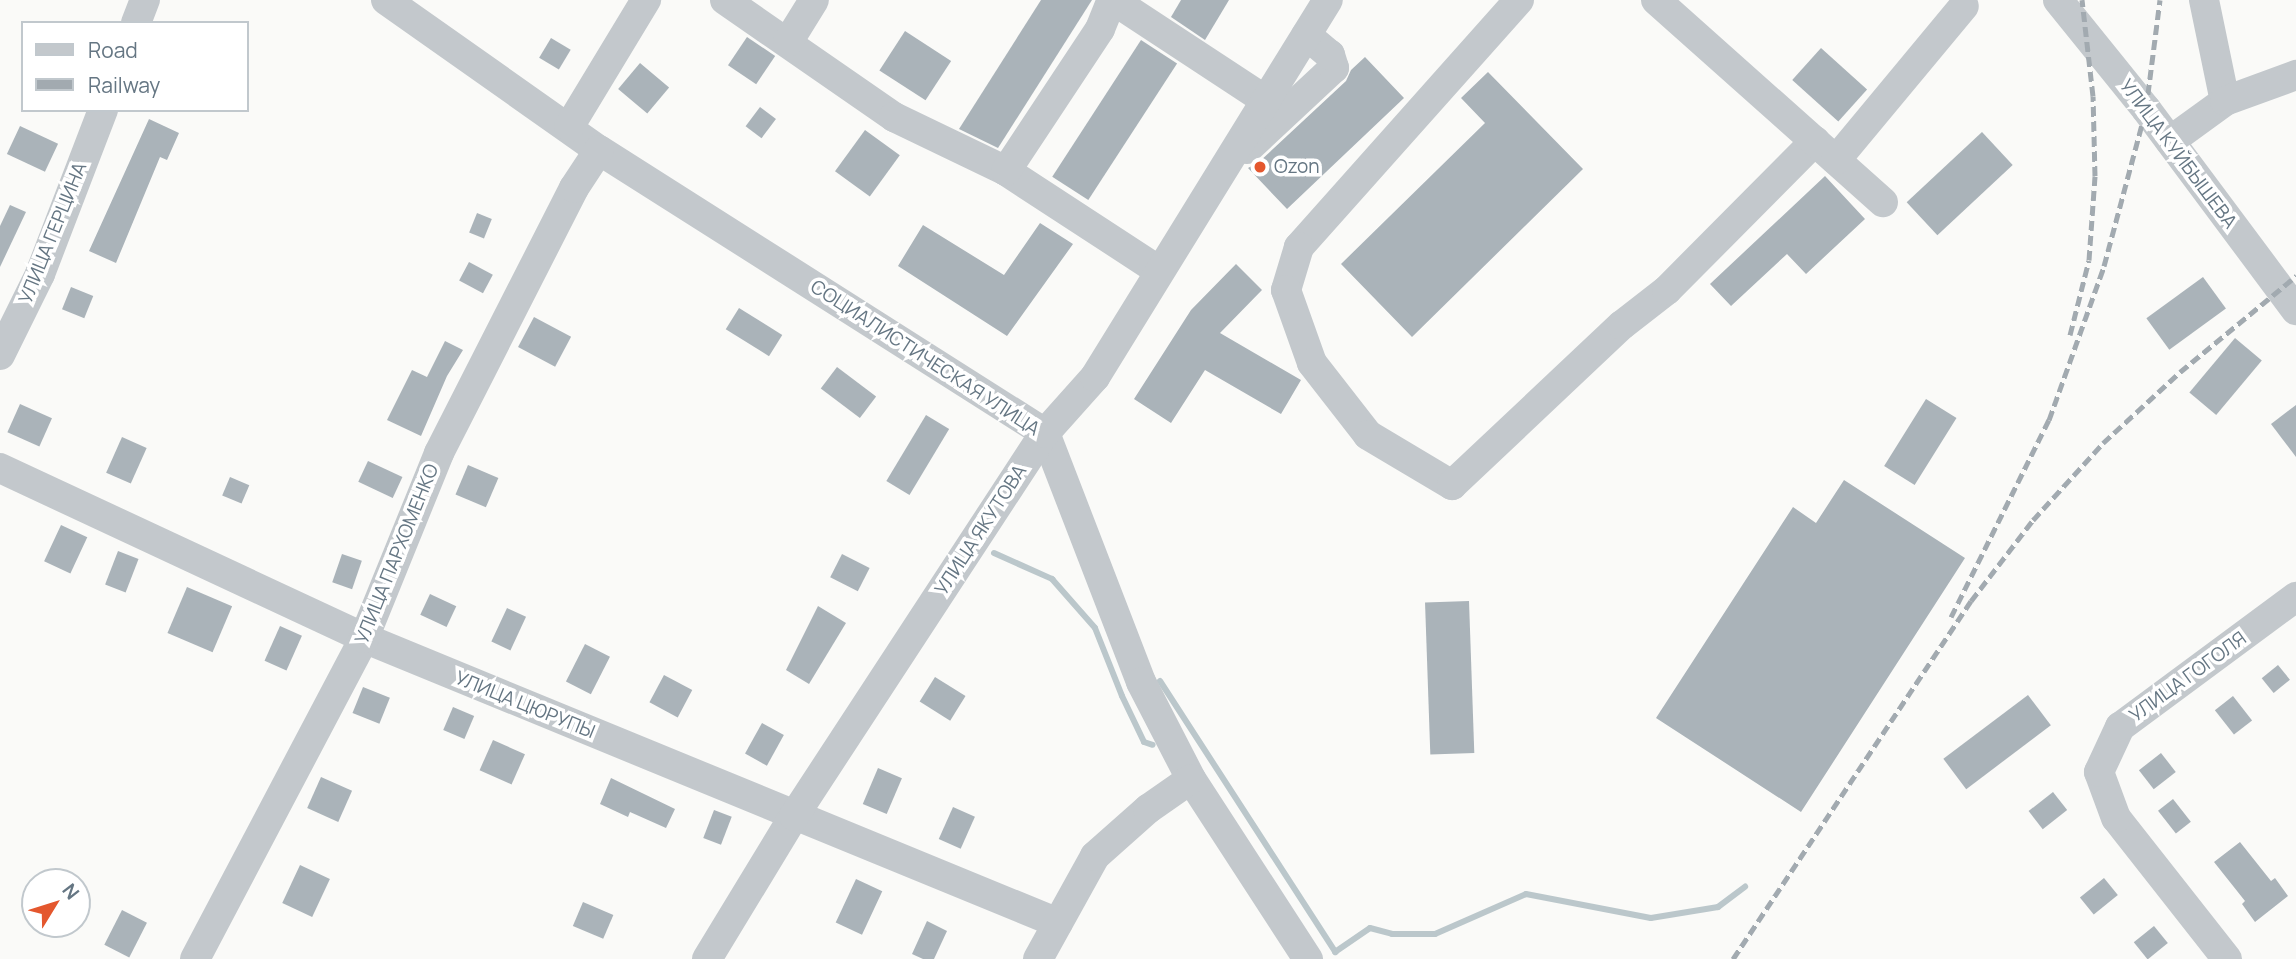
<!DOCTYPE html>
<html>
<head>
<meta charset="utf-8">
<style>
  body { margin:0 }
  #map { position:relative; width:2296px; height:959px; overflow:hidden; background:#fafaf8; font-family:Manrope,sans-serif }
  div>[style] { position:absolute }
  .stream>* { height:6px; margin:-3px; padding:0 3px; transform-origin:3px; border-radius:3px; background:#bbc7cb }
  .building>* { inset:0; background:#aab3b9; transform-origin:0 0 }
  .minor>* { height:30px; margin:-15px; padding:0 15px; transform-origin:15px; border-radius:15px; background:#c3c8cc }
  .rail>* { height:5px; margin-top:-2.5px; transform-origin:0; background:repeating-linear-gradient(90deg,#a2aab0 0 10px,transparent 0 15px) }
  .dots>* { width:19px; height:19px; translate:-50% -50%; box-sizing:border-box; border:4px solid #fff; border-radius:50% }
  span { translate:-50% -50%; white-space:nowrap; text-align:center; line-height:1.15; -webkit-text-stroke:7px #fff; paint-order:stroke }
  .street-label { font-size:19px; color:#657683 }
  .poi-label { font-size:19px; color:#657683 }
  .left { translate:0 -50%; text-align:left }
  .legend { position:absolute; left:21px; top:21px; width:228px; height:91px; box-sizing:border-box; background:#fff; border:2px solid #c1c8cd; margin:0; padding:9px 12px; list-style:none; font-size:21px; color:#657683 }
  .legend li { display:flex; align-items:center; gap:14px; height:35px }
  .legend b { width:35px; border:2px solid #c1c8cd }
  .north { position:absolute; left:21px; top:868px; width:70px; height:70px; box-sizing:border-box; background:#fff; border:2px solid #c1c8cd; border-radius:50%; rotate:52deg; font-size:19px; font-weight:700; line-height:28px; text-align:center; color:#657683 }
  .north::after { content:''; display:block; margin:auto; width:24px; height:32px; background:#e4572e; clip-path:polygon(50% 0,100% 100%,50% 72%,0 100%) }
</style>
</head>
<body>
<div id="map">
  <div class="stream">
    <i style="left:994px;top:553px;width:64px;rotate:24.1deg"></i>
    <i style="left:1052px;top:579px;width:65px;rotate:48.7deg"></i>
    <i style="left:1095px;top:628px;width:73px;rotate:68.3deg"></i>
    <i style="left:1122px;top:696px;width:51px;rotate:64.4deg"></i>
    <i style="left:1144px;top:742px;width:9px;rotate:18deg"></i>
    <i style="left:1160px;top:681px;width:323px;rotate:57.1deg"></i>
    <i style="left:1335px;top:952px;width:42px;rotate:-34.4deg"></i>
    <i style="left:1370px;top:928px;width:23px;rotate:15deg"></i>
    <i style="left:1392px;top:934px;width:43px"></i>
    <i style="left:1435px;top:934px;width:99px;rotate:-23.7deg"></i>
    <i style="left:1526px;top:894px;width:127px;rotate:10.9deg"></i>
    <i style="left:1651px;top:918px;width:68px;rotate:-9.3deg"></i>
    <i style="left:1718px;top:907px;width:34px;rotate:-37deg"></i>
  </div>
  <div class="building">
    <i style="clip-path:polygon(1041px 0,1092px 0,998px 148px,959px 129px)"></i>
    <i style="clip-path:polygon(1181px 0,1229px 0,1205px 40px,1171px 17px)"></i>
    <i style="left:905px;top:31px;width:55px;height:47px;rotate:33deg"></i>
    <i style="left:747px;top:37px;width:34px;height:34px;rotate:34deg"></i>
    <i style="left:551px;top:38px;width:23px;height:23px;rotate:31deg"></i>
    <i style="left:1141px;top:40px;width:43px;height:163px;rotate:33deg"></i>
    <i style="left:1821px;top:48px;width:62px;height:43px;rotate:42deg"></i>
    <i style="clip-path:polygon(1365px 57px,1404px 98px,1287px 209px,1248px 168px,1259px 162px,1346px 81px,1351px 70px)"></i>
    <i style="left:640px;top:63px;width:38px;height:34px;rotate:40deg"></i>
    <i style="clip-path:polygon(1488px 72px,1583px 169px,1412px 337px,1341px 264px,1485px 123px,1461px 98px)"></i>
    <i style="left:760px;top:107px;width:20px;height:24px;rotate:37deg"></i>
    <i style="clip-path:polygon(149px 119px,179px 133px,167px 160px,160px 157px,116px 263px,89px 251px)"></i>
    <i style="left:20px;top:126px;width:42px;height:31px;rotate:25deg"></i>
    <i style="left:865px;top:130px;width:43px;height:51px;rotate:36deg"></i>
    <i style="left:1982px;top:132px;width:45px;height:103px;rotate:47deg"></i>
    <i style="clip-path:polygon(1825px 176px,1865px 219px,1806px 274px,1787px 254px,1731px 306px,1710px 284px)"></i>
    <i style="clip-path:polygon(10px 205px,26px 212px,0 267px,0 226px)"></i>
    <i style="left:477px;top:213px;width:16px;height:21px;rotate:22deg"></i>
    <i style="clip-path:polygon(1040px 223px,1073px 244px,1007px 336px,898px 266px,923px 225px,1004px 275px)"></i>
    <i style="left:469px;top:262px;width:27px;height:21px;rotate:28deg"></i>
    <i style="clip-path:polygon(1236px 264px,1262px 290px,1220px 333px,1301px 380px,1281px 414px,1205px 370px,1171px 423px,1134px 399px,1191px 310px)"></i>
    <i style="left:2203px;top:277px;width:39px;height:70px;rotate:54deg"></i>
    <i style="left:71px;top:287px;width:24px;height:24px;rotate:22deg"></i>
    <i style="left:739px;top:308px;width:51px;height:25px;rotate:32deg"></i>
    <i style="left:534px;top:317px;width:42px;height:34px;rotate:28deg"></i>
    <i style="left:2235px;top:338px;width:35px;height:71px;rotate:40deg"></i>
    <i style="clip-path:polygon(445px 341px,463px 350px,447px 376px,421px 436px,387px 420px,412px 370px,427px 377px)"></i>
    <i style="left:837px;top:367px;width:49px;height:27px;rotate:37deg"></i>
    <i style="left:1926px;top:399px;width:36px;height:79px;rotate:32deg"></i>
    <i style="left:20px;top:404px;width:35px;height:31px;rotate:24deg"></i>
    <i style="clip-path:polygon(2296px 405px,2296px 457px,2271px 424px)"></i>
    <i style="left:926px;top:415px;width:27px;height:77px;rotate:31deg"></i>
    <i style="left:122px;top:437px;width:27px;height:39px;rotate:24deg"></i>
    <i style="left:368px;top:461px;width:38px;height:23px;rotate:25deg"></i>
    <i style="left:468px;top:465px;width:33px;height:32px;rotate:23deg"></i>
    <i style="left:230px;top:477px;width:21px;height:20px;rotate:23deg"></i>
    <i style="clip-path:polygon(1844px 480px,1965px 558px,1801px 812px,1656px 718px,1793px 507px,1816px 523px)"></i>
    <i style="left:61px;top:525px;width:29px;height:40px;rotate:25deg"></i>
    <i style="left:118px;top:551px;width:22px;height:36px;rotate:21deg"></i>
    <i style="left:342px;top:554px;width:21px;height:30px;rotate:19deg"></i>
    <i style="left:842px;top:554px;width:31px;height:26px;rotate:27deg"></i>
    <i style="left:187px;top:587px;width:49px;height:50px;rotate:23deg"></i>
    <i style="left:430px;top:594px;width:29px;height:23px;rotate:25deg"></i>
    <i style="left:1469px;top:601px;width:152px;height:44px;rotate:88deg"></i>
    <i style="clip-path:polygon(818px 606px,846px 623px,809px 684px,786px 670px)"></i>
    <i style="left:507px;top:608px;width:21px;height:37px;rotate:25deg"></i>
    <i style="left:280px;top:626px;width:24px;height:38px;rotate:24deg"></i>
    <i style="left:585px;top:644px;width:28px;height:42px;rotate:27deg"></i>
    <i style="left:2278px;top:665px;width:19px;height:21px;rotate:51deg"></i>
    <i style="left:664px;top:675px;width:32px;height:31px;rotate:28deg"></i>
    <i style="left:935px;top:677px;width:36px;height:29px;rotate:32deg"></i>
    <i style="left:363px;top:687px;width:29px;height:28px;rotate:22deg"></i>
    <i style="left:2028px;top:695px;width:38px;height:106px;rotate:53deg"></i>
    <i style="left:2233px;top:696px;width:31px;height:23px;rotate:52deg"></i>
    <i style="left:453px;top:707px;width:23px;height:25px;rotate:23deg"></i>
    <i style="left:762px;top:723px;width:25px;height:35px;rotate:29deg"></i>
    <i style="left:493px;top:740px;width:35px;height:33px;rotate:24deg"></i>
    <i style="left:2161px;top:753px;width:24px;height:28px;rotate:52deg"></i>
    <i style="left:878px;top:768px;width:26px;height:39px;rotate:23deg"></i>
    <i style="left:321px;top:777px;width:34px;height:34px;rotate:24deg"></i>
    <i style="clip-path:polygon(611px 778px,675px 809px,666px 828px,630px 812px,628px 817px,600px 804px)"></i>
    <i style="left:2053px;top:792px;width:23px;height:31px;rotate:52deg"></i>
    <i style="left:2173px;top:799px;width:29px;height:19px;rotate:52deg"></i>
    <i style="left:953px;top:807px;width:24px;height:35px;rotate:24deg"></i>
    <i style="left:714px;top:810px;width:19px;height:30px;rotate:21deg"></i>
    <i style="clip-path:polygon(2240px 842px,2271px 881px,2275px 878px,2288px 896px,2255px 922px,2242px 904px,2245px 901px,2214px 862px)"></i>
    <i style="left:300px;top:865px;width:33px;height:42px;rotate:25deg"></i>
    <i style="left:2104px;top:878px;width:22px;height:31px;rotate:51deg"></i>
    <i style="left:856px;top:879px;width:29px;height:48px;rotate:25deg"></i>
    <i style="left:583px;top:902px;width:33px;height:26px;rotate:23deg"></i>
    <i style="left:122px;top:910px;width:28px;height:39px;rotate:27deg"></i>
    <i style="clip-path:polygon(927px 921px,947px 931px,934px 959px,923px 959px,912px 954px)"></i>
    <i style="left:2154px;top:926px;width:22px;height:26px;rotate:51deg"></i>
  </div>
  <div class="minor">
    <i style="left:386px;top:0;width:261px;rotate:35.2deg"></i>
    <i style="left:599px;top:150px;width:528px;rotate:32.4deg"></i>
    <i style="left:1045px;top:433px;width:267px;rotate:68.9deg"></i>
    <i style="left:1141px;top:682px;width:109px;rotate:62.7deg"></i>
    <i style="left:1191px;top:779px;width:215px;rotate:57deg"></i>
    <i style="left:725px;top:0;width:206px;rotate:34.7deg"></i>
    <i style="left:894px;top:117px;width:124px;rotate:25.7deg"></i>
    <i style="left:1006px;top:171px;width:181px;rotate:33.1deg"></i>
    <i style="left:1113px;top:0;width:182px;rotate:33.3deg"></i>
    <i style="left:1519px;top:0;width:331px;rotate:131.7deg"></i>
    <i style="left:1299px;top:247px;width:45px;rotate:106.8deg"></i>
    <i style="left:1286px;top:290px;width:77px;rotate:70.4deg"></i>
    <i style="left:1312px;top:363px;width:91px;rotate:52.1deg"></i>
    <i style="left:1368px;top:435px;width:98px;rotate:30.8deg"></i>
    <i style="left:1452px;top:485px;width:233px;rotate:-43.3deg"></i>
    <i style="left:1622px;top:325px;width:57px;rotate:-37.9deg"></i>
    <i style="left:1667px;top:290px;width:210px;rotate:-45.2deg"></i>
    <i style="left:1656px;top:0;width:304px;rotate:41.7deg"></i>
    <i style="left:2058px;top:0;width:140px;rotate:51.1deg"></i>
    <i style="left:2146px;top:109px;width:251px;rotate:53.3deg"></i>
    <i style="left:2204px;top:0;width:103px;rotate:78.3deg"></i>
    <i style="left:136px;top:23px;width:25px;rotate:-69deg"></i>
    <i style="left:788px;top:42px;width:49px;rotate:-58.2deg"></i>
    <i style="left:569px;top:127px;width:149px;rotate:-58.8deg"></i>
    <i style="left:2170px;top:141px;width:68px;rotate:-36deg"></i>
    <i style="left:2225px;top:101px;width:76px;rotate:-20.1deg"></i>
    <i style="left:1247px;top:149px;width:119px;rotate:-43deg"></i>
    <i style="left:1334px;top:68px;width:14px;rotate:-107deg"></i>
    <i style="left:1330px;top:55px;width:31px;rotate:-140deg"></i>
    <i style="left:1836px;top:160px;width:200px;rotate:-50.3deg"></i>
    <i style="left:1006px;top:171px;width:170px;rotate:-56.5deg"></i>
    <i style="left:1100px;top:29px;width:31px;rotate:-68deg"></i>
    <i style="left:0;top:355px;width:90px;rotate:-63.7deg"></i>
    <i style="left:40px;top:274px;width:176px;rotate:-69deg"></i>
    <i style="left:0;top:468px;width:402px;rotate:25deg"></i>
    <i style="left:364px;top:638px;width:750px;rotate:22.33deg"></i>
    <i style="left:195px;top:959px;width:363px;rotate:-62.2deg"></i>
    <i style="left:364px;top:638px;width:200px;rotate:-67.9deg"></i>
    <i style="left:439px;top:453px;width:297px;rotate:-63deg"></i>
    <i style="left:574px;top:188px;width:45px;rotate:-56.7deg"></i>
    <i style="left:707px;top:959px;width:167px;rotate:-58.7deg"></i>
    <i style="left:794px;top:816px;width:458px;rotate:-56.8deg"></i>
    <i style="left:1045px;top:433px;width:75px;rotate:-48.2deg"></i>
    <i style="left:1095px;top:377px;width:443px;rotate:-58.3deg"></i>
    <i style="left:1038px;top:959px;width:118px;rotate:-61deg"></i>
    <i style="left:1095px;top:856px;width:71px;rotate:-41.6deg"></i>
    <i style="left:1148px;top:809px;width:52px;rotate:-34.9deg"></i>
    <i style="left:2227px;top:959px;width:179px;rotate:-128.2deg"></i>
    <i style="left:2116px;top:818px;width:49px;rotate:-110.3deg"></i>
    <i style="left:2099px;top:772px;width:50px;rotate:-65deg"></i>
    <i style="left:2120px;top:727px;width:219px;rotate:-36.5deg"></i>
  </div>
  <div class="rail">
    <i style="left:2070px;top:335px;width:77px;rotate:-75.8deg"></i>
    <i style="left:2089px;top:260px;width:84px;rotate:-85.9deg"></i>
    <i style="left:2095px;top:176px;width:80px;rotate:-91.4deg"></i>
    <i style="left:2093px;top:96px;width:97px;rotate:-96.5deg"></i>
    <i style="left:1951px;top:617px;width:220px;rotate:-63.6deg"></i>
    <i style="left:2049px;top:420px;width:164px;rotate:-70.3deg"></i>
    <i style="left:2104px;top:266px;width:163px;rotate:-75deg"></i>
    <i style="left:2146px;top:109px;width:110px;rotate:-82.7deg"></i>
    <i style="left:1733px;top:959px;width:430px;rotate:-56.4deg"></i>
    <i style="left:1971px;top:601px;width:102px;rotate:-52.6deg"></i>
    <i style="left:2033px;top:520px;width:104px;rotate:-47.7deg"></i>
    <i style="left:2103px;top:443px;width:105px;rotate:-42.7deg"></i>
    <i style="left:2180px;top:372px;width:151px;rotate:-39.6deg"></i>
  </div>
  <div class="dots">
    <i style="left:1260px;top:167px;background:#e4572e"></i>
  </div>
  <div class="street-label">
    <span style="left:2178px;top:154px;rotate:53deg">УЛИЦА КУЙБЫШЕВА</span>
    <span style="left:53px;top:233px;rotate:-68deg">УЛИЦА ГЕРЦИНА</span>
    <span style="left:925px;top:358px;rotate:33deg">СОЦИАЛИСТИЧЕСКАЯ УЛИЦА</span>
    <span style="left:981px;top:530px;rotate:-57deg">УЛИЦА ЯКУТОВА</span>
    <span style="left:397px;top:554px;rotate:-68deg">УЛИЦА ПАРХОМЕНКО</span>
    <span style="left:2188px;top:677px;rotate:-36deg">УЛИЦА ГОГОЛЯ</span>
    <span style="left:525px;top:705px;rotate:22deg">УЛИЦА ЦЮРУПЫ</span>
  </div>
  <div class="poi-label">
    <span class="left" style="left:1274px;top:167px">Ozon</span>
  </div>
  <ul class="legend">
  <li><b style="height:9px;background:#c3c8cc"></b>Road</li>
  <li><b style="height:9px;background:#a2aab0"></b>Railway</li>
  </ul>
  <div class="north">N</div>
</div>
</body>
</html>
